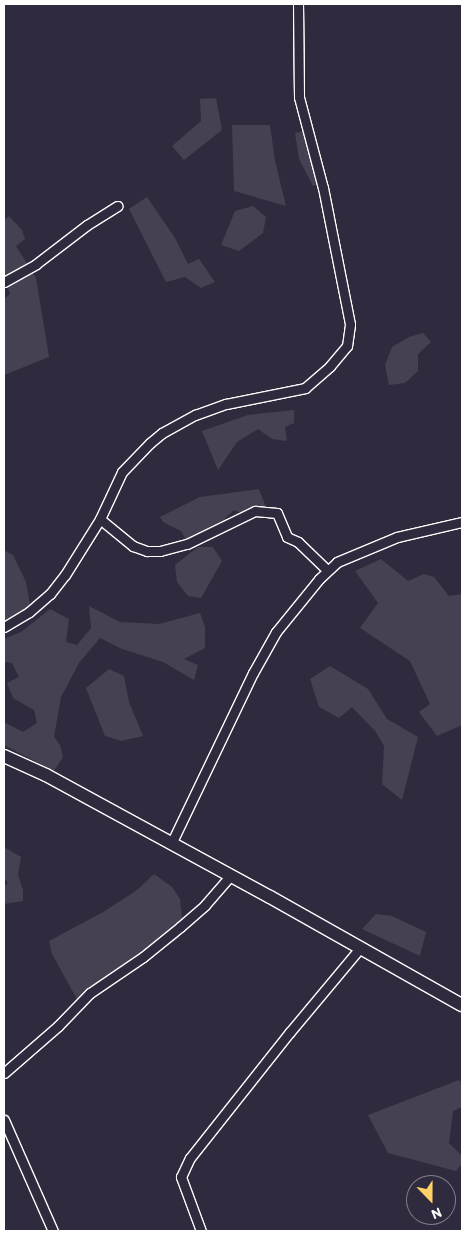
<!DOCTYPE html>
<html>
<head>
<meta charset="utf-8">
<style>
  body { margin:0 }
  #map { position:relative; width:466px; height:1235px; overflow:hidden; background:#2f2a3d; font-family:Itim,sans-serif }
  div>[style] { position:absolute }
  .green>* { inset:0; background:#464152 }
  .roads { filter:drop-shadow(1px 0 #fff) drop-shadow(-1px 0 #fff) drop-shadow(0 1px #fff) drop-shadow(0 -1px #fff) }
  .street>* { height:9px; margin:-4.5px; padding:0 4.5px; transform-origin:4.5px; border-radius:4.5px; background:#2f2a3d }
  .secondary>* { height:12px; margin:-6px; padding:0 6px; transform-origin:6px; border-radius:6px; background:#2f2a3d }
  span { translate:-50% -50%; white-space:nowrap; text-align:center; line-height:1.15; -webkit-text-stroke:4px #2f2a3d; paint-order:stroke }
  .frame { position:absolute; inset:0; border:5px solid #fff; pointer-events:none }
  .north { position:absolute; left:406px; top:1175px; width:50px; height:50px; box-sizing:border-box; background:#2f2a3d; border:1px solid #827f8b; border-radius:50%; rotate:158deg; font-size:14px; font-weight:700; line-height:20px; text-align:center; color:#fff }
  .north::after { content:''; display:block; margin:auto; width:18px; height:22px; background:#ffd166; clip-path:polygon(50% 0,100% 100%,50% 72%,0 100%) }
</style>
</head>
<body>
<div id="map">
  <div class="green">
    <i style="clip-path:polygon(216px 98px,222px 130px,184px 160px,172px 146px,201px 121px,200px 99px)"></i>
    <i style="clip-path:polygon(232px 125px,270px 125px,275px 161px,286px 206px,234px 191px)"></i>
    <i style="clip-path:polygon(306px 131px,323px 172px,324px 182px,313px 186px,299px 159px,295px 133px)"></i>
    <i style="clip-path:polygon(147px 197px,175px 238px,188px 264px,199px 259px,215px 282px,201px 288px,185px 277px,166px 282px,129px 209px)"></i>
    <i style="clip-path:polygon(253px 206px,266px 217px,263px 233px,239px 251px,221px 245px,235px 211px)"></i>
    <i style="clip-path:polygon(9px 216px,22px 230px,25px 239px,16px 246px,36px 278px,49px 357px,4px 375px,4px 299px,10px 294px,4px 276px,4px 220px)"></i>
    <i style="clip-path:polygon(423px 333px,431px 342px,418px 354px,418px 371px,405px 383px,389px 385px,385px 365px,392px 347px,409px 337px)"></i>
    <i style="clip-path:polygon(294px 410px,294px 423px,285px 427px,287px 441px,272px 439px,258px 429px,237px 442px,218px 470px,202px 431px,248px 415px)"></i>
    <i style="clip-path:polygon(259px 489px,267px 510px,247px 515px,234px 510px,225px 518px,228px 529px,190px 546px,181px 531px,163px 522px,160px 517px,200px 497px)"></i>
    <i style="clip-path:polygon(198px 547px,213px 547px,222px 561px,201px 598px,188px 596px,177px 582px,175px 565px)"></i>
    <i style="clip-path:polygon(4px 550px,13px 555px,26px 582px,30px 605px,11px 625px,4px 623px)"></i>
    <i style="clip-path:polygon(381px 559px,408px 581px,424px 574px,434px 577px,449px 596px,462px 594px,462px 725px,437px 736px,419px 712px,430px 704px,410px 661px,360px 628px,378px 603px,355px 571px)"></i>
    <i style="clip-path:polygon(89px 606px,120px 622px,159px 624px,200px 613px,205px 627px,205px 648px,184px 659px,198px 665px,194px 680px,163px 662px,122px 649px,100px 638px,79px 663px,61px 697px,54px 737px,60px 745px,63px 757px,54px 771px,4px 745px,4px 722px,23px 732px,37px 723px,34px 710px,13px 698px,7px 683px,19px 677px,12px 663px,4px 662px,4px 639px,21px 632px,50px 609px,69px 619px,66px 642px,77px 645px,91px 628px)"></i>
    <i style="clip-path:polygon(330px 666px,368px 689px,387px 719px,418px 737px,402px 800px,382px 784px,384px 746px,376px 732px,352px 707px,339px 718px,319px 707px,310px 679px)"></i>
    <i style="clip-path:polygon(109px 669px,124px 676px,129px 702px,143px 736px,121px 741px,105px 736px,86px 688px)"></i>
    <i style="clip-path:polygon(4px 847px,21px 857px,18px 875px,23px 890px,23px 901px,4px 904px,4px 886px,8px 883px,4px 879px)"></i>
    <i style="clip-path:polygon(154px 874px,172px 887px,180px 899px,183px 926px,179px 938px,107px 986px,78px 1001px,52px 954px,49px 941px,105px 911px,137px 890px)"></i>
    <i style="clip-path:polygon(376px 914px,392px 916px,426px 932px,420px 956px,362px 929px)"></i>
    <i style="clip-path:polygon(459px 1080px,462px 1084px,462px 1107px,453px 1111px,449px 1143px,462px 1156px,462px 1164px,456px 1171px,388px 1153px,368px 1115px)"></i>
  </div>
  <div class="roads">
    <div class="street">
      <i style="left:4px;top:282px;width:37px;rotate:-29deg"></i>
      <i style="left:36px;top:264px;width:64px;rotate:-37.4deg"></i>
      <i style="left:87px;top:225px;width:36px;rotate:-32deg"></i>
      <i style="left:100px;top:519px;width:43px;rotate:39.3deg"></i>
      <i style="left:133px;top:546px;width:15px;rotate:20deg"></i>
      <i style="left:147px;top:551px;width:13px"></i>
      <i style="left:160px;top:551px;width:28px;rotate:-15deg"></i>
      <i style="left:187px;top:544px;width:76px;rotate:-25.9deg"></i>
      <i style="left:255px;top:511px;width:22px;rotate:5deg"></i>
      <i style="left:277px;top:513px;width:26px;rotate:67deg"></i>
      <i style="left:287px;top:537px;width:12px;rotate:24deg"></i>
      <i style="left:298px;top:542px;width:40px;rotate:44deg"></i>
      <i style="left:4px;top:627px;width:29px;rotate:-31deg"></i>
      <i style="left:29px;top:612px;width:28px;rotate:-41deg"></i>
      <i style="left:50px;top:594px;width:24px;rotate:-52deg"></i>
      <i style="left:65px;top:575px;width:66px;rotate:-58deg"></i>
      <i style="left:100px;top:519px;width:52px;rotate:-64.9deg"></i>
      <i style="left:122px;top:472px;width:40px;rotate:-46deg"></i>
      <i style="left:150px;top:443px;width:16px;rotate:-40deg"></i>
      <i style="left:162px;top:433px;width:38px;rotate:-29deg"></i>
      <i style="left:195px;top:415px;width:33px;rotate:-20deg"></i>
      <i style="left:226px;top:404px;width:81px;rotate:-11.4deg"></i>
      <i style="left:305px;top:388px;width:33px;rotate:-41deg"></i>
      <i style="left:330px;top:366px;width:26px;rotate:-50deg"></i>
      <i style="left:347px;top:346px;width:22px;rotate:-82deg"></i>
      <i style="left:350px;top:324px;width:139px;rotate:-101.2deg"></i>
      <i style="left:323px;top:188px;width:94px;rotate:-104.8deg"></i>
      <i style="left:299px;top:97px;width:93px;rotate:-90.6deg"></i>
      <i style="left:171px;top:844px;width:190px;rotate:-64.4deg"></i>
      <i style="left:253px;top:673px;width:47px;rotate:-60.7deg"></i>
      <i style="left:276px;top:632px;width:68px;rotate:-50.9deg"></i>
      <i style="left:319px;top:579px;width:25px;rotate:-43deg"></i>
      <i style="left:337px;top:562px;width:65px;rotate:-22.6deg"></i>
      <i style="left:397px;top:537px;width:67px;rotate:-13deg"></i>
      <i style="left:4px;top:1073px;width:72px;rotate:-41deg"></i>
      <i style="left:58px;top:1026px;width:46px;rotate:-45.9deg"></i>
      <i style="left:90px;top:993px;width:64px;rotate:-34.2deg"></i>
      <i style="left:143px;top:957px;width:48px;rotate:-39deg"></i>
      <i style="left:180px;top:927px;width:33px;rotate:-41deg"></i>
      <i style="left:205px;top:905px;width:38px;rotate:-49deg"></i>
      <i style="left:4px;top:1120px;width:121px;rotate:66.2deg"></i>
      <i style="left:201px;top:1231px;width:58px;rotate:-110.3deg"></i>
      <i style="left:181px;top:1177px;width:21px;rotate:-65deg"></i>
      <i style="left:190px;top:1158px;width:161px;rotate:-51.6deg"></i>
      <i style="left:290px;top:1032px;width:109px;rotate:-50.2deg"></i>
    </div>
    <div class="secondary">
      <i style="left:4px;top:756px;width:46px;rotate:24.3deg"></i>
      <i style="left:46px;top:775px;width:255px;rotate:28.6deg"></i>
      <i style="left:270px;top:897px;width:220px;rotate:29.4deg"></i>
    </div>
  </div>
  <div class="frame"></div>
  <div class="north">N</div>
</div>
</body>
</html>
